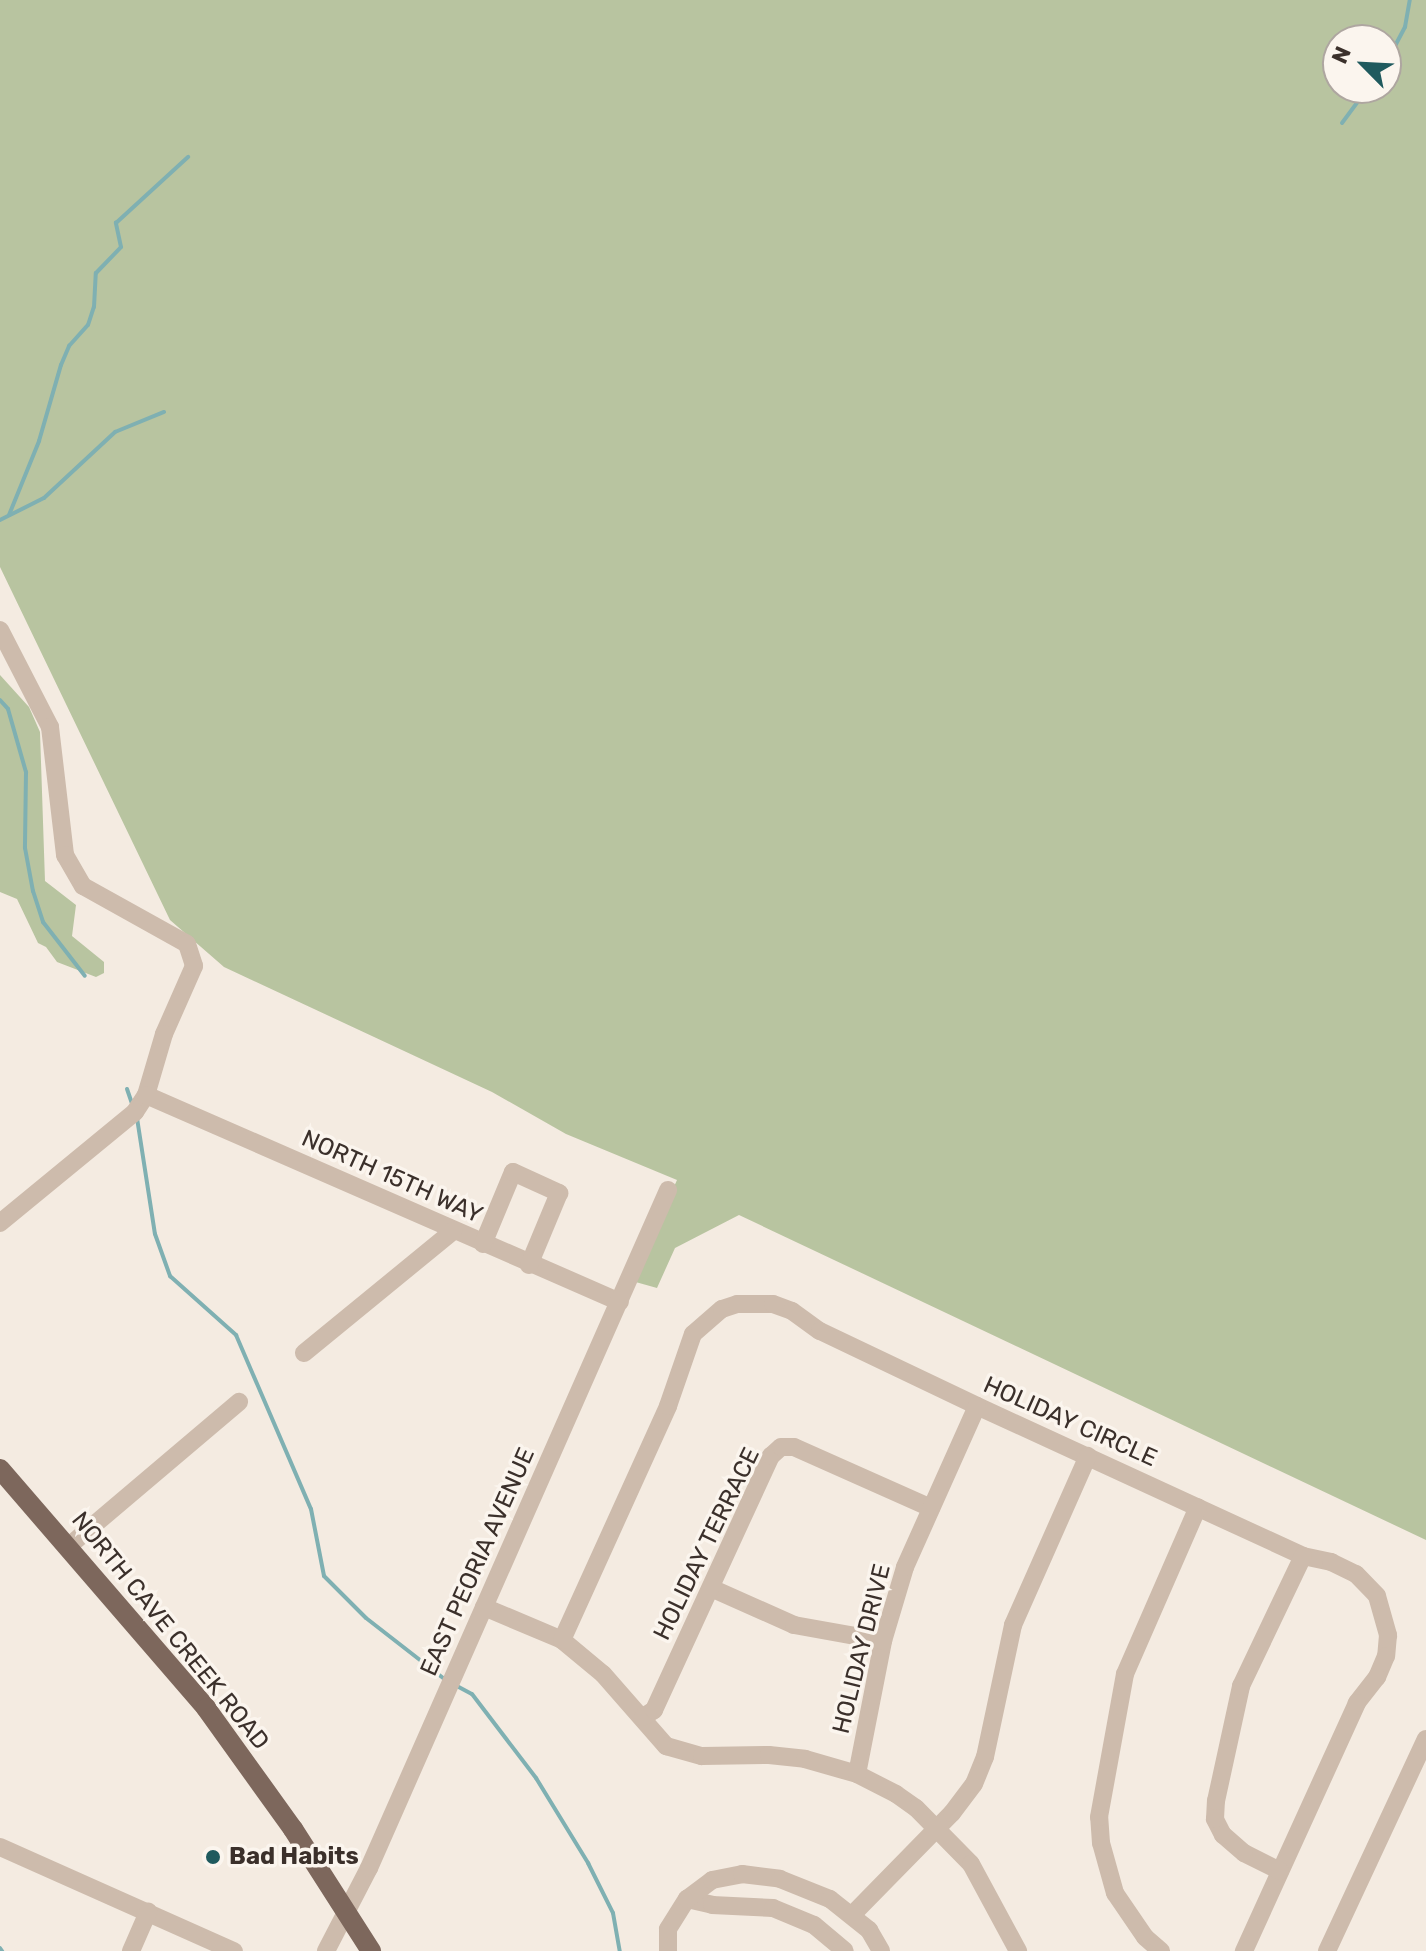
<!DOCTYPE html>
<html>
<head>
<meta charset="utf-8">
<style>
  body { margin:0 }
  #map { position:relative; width:1426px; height:1951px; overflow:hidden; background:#f4ebe1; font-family:Rubik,sans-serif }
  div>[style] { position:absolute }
  .green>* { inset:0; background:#b8c4a0 }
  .stream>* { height:4px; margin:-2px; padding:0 2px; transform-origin:2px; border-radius:2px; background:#7fb0b2 }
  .street>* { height:18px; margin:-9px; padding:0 9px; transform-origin:9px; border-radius:9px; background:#cdbbac }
  .primary>* { height:20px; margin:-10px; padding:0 10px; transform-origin:10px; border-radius:10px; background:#7d675c }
  .dots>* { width:22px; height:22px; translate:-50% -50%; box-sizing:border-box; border:4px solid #fbf5ee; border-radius:50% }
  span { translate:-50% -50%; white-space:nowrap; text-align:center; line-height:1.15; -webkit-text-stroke:7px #fbf5ee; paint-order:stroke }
  .street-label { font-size:24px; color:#3b302b }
  .poi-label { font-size:24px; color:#3b302b; font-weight:700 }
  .left { translate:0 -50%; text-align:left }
  .north { position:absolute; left:1322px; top:24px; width:80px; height:80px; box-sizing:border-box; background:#fbf5ee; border:2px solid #aea6a0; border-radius:50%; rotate:294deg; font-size:22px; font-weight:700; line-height:32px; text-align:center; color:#3b302b }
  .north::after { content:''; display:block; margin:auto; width:28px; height:36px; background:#1f5a5e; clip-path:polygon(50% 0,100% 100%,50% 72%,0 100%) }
</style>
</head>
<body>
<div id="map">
  <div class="green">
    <i style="clip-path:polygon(evenodd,0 0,1426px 0,1426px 1540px,739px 1215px,675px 1248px,657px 1288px,632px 1281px,677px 1180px,566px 1134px,492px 1092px,224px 967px,170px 920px,0 567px,0 0,1338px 40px,1386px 40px,1386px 88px,1338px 88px,1338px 40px)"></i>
    <i style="clip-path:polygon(0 675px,29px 707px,40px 732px,45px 881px,76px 905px,72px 936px,104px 962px,104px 973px,96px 977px,57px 962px,46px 947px,38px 943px,17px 899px,0 892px)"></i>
  </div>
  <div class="stream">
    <i style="left:1386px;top:63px;width:41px;rotate:-62.2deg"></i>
    <i style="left:1405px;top:27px;width:27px;rotate:-80deg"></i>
    <i style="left:1342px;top:123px;width:44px;rotate:-53.4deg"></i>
    <i style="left:9px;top:515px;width:80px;rotate:-67.9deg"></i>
    <i style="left:39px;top:441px;width:79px;rotate:-73.9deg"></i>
    <i style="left:61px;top:365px;width:21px;rotate:-67deg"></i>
    <i style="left:69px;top:346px;width:28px;rotate:-48deg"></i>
    <i style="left:88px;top:325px;width:19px;rotate:-72deg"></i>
    <i style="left:94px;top:307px;width:34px;rotate:-87deg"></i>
    <i style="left:96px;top:273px;width:36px;rotate:-46deg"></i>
    <i style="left:121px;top:247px;width:25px;rotate:-102deg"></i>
    <i style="left:116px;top:223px;width:98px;rotate:-42.5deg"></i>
    <i style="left:0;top:520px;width:49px;rotate:-26.6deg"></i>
    <i style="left:44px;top:498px;width:97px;rotate:-42.9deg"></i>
    <i style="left:115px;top:432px;width:53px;rotate:-22.2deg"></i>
    <i style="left:0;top:700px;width:12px;rotate:48deg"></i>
    <i style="left:8px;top:709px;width:66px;rotate:74.1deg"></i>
    <i style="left:26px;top:772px;width:76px;rotate:90.8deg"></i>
    <i style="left:25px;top:848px;width:44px;rotate:79.5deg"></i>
    <i style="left:33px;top:891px;width:33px;rotate:72deg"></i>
    <i style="left:43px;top:922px;width:68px;rotate:52.1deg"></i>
    <i style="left:127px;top:1089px;width:18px;rotate:71deg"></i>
    <i style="left:137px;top:1118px;width:117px;rotate:81.2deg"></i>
    <i style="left:155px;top:1234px;width:45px;rotate:70.3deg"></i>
    <i style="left:170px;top:1276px;width:89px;rotate:41.8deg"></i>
    <i style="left:236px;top:1335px;width:189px;rotate:66.7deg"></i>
    <i style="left:311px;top:1509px;width:68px;rotate:79deg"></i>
    <i style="left:324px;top:1576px;width:59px;rotate:45deg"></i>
    <i style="left:366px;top:1618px;width:103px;rotate:37.9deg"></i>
    <i style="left:455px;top:1685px;width:19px;rotate:28deg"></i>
    <i style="left:472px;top:1694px;width:106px;rotate:52.7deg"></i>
    <i style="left:536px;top:1778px;width:100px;rotate:58.5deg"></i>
    <i style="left:588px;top:1863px;width:56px;rotate:63.4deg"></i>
    <i style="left:613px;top:1913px;width:39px;rotate:80deg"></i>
    <i style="left:0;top:1948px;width:4px;rotate:56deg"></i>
  </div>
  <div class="street">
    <i style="left:0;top:630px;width:109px;rotate:62.7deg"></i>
    <i style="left:50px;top:727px;width:129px;rotate:83.3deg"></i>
    <i style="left:65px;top:855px;width:36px;rotate:60deg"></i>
    <i style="left:83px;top:886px;width:119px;rotate:29.1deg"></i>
    <i style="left:187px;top:944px;width:23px;rotate:72deg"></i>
    <i style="left:194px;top:966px;width:74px;rotate:113.8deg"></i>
    <i style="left:164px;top:1034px;width:64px;rotate:106.4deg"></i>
    <i style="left:146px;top:1095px;width:20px;rotate:123deg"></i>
    <i style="left:135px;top:1112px;width:175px;rotate:140.6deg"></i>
    <i style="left:146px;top:1095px;width:517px;rotate:23.59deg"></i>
    <i style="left:483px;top:1244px;width:78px;rotate:-67.4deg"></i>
    <i style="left:513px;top:1172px;width:51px;rotate:24.5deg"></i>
    <i style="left:559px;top:1193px;width:78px;rotate:112.6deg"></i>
    <i style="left:304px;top:1353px;width:193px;rotate:-39.3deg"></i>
    <i style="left:69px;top:1546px;width:223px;rotate:-40.3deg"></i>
    <i style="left:711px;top:1588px;width:91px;rotate:24deg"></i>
    <i style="left:794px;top:1625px;width:90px;rotate:10.2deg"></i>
    <i style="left:484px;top:1607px;width:85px;rotate:22.9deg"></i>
    <i style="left:562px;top:1640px;width:53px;rotate:39.7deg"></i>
    <i style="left:603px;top:1674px;width:96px;rotate:48.8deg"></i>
    <i style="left:666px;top:1746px;width:37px;rotate:16deg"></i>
    <i style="left:702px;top:1756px;width:67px;rotate:-0.9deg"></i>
    <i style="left:769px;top:1755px;width:36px;rotate:6deg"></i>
    <i style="left:805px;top:1759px;width:54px;rotate:16.1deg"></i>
    <i style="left:857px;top:1774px;width:44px;rotate:27.1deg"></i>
    <i style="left:896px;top:1794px;width:24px;rotate:35deg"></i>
    <i style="left:916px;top:1808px;width:78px;rotate:45.5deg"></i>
    <i style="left:971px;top:1864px;width:99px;rotate:61.6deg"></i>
    <i style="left:562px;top:1640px;width:257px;rotate:-65.6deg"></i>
    <i style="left:668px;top:1406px;width:76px;rotate:-70.9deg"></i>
    <i style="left:693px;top:1334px;width:38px;rotate:-41deg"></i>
    <i style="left:722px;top:1309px;width:16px;rotate:-18deg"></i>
    <i style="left:737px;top:1304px;width:36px"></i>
    <i style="left:773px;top:1304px;width:20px;rotate:20deg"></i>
    <i style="left:792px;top:1311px;width:34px;rotate:36deg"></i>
    <i style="left:820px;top:1331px;width:174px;rotate:25.5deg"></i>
    <i style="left:977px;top:1406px;width:359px;rotate:24.7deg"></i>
    <i style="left:1303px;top:1556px;width:29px;rotate:12deg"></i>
    <i style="left:1331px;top:1562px;width:28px;rotate:26deg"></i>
    <i style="left:1356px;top:1574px;width:30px;rotate:46deg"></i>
    <i style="left:1377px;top:1596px;width:41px;rotate:74.2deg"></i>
    <i style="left:1388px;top:1635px;width:21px;rotate:95deg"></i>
    <i style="left:1386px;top:1656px;width:23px;rotate:113deg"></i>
    <i style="left:1377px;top:1677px;width:33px;rotate:128deg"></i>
    <i style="left:1357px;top:1703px;width:273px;rotate:114.5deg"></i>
    <i style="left:643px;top:1717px;width:13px;rotate:-32deg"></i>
    <i style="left:654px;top:1710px;width:280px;rotate:-65.3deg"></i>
    <i style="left:771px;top:1456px;width:13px;rotate:-42deg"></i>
    <i style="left:781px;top:1447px;width:13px"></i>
    <i style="left:794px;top:1447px;width:150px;rotate:24deg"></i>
    <i style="left:857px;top:1774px;width:136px;rotate:-78.9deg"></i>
    <i style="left:883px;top:1641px;width:77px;rotate:-73.4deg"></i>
    <i style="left:905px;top:1567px;width:176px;rotate:-65.9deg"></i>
    <i style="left:0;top:1847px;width:256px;rotate:24deg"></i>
    <i style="left:1280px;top:1871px;width:40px;rotate:-153.4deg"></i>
    <i style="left:1244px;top:1853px;width:28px;rotate:-139deg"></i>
    <i style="left:1223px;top:1835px;width:18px;rotate:-117deg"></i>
    <i style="left:1215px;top:1819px;width:18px;rotate:-87deg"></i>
    <i style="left:1216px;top:1801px;width:118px;rotate:-77.7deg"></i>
    <i style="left:1241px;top:1686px;width:144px;rotate:-64.5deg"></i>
    <i style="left:687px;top:1899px;width:26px;rotate:13deg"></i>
    <i style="left:712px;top:1905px;width:61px;rotate:2.8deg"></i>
    <i style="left:773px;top:1908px;width:44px;rotate:22.5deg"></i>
    <i style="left:814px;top:1925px;width:40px;rotate:40deg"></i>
    <i style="left:852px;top:1915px;width:143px;rotate:-45.6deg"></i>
    <i style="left:952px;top:1813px;width:36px;rotate:-53deg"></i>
    <i style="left:974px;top:1784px;width:29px;rotate:-68deg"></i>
    <i style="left:985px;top:1757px;width:135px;rotate:-78deg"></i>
    <i style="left:1013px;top:1625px;width:185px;rotate:-66.1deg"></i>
    <i style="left:131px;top:1951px;width:43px;rotate:-66.4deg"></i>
    <i style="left:326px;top:1951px;width:93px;rotate:-62.6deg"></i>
    <i style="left:369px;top:1868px;width:741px;rotate:-66.2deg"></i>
    <i style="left:668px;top:1951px;width:22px;rotate:-90deg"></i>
    <i style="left:668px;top:1929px;width:36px;rotate:-58deg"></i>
    <i style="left:687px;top:1899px;width:31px;rotate:-37deg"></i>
    <i style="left:712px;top:1880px;width:31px;rotate:-11deg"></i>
    <i style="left:742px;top:1874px;width:38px;rotate:7deg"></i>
    <i style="left:780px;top:1879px;width:54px;rotate:21.8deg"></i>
    <i style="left:830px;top:1899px;width:50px;rotate:38.5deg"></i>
    <i style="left:869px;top:1930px;width:24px;rotate:60deg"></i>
    <i style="left:1161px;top:1951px;width:21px;rotate:-139deg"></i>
    <i style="left:1145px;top:1937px;width:53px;rotate:-124.3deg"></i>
    <i style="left:1115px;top:1893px;width:52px;rotate:-105.6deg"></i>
    <i style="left:1101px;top:1843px;width:26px;rotate:-94deg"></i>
    <i style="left:1099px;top:1817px;width:145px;rotate:-79.7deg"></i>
    <i style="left:1125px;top:1674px;width:182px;rotate:-66.4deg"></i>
    <i style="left:1327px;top:1951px;width:234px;rotate:-65deg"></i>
  </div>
  <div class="primary">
    <i style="left:0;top:1469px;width:316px;rotate:49.2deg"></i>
    <i style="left:206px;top:1708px;width:149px;rotate:54.3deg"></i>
    <i style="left:293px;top:1829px;width:145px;rotate:57.4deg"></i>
  </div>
  <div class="dots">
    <i style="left:213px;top:1857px;background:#1f5a5e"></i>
  </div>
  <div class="street-label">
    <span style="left:392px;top:1177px;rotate:24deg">NORTH 15TH WAY</span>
    <span style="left:1070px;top:1422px;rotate:24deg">HOLIDAY CIRCLE</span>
    <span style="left:707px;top:1544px;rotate:-64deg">HOLIDAY TERRACE</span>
    <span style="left:478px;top:1562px;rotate:-66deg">EAST PEORIA AVENUE</span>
    <span style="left:170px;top:1631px;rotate:51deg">NORTH CAVE CREEK ROAD</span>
    <span style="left:862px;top:1649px;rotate:-76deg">HOLIDAY DRIVE</span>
  </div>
  <div class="poi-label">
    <span class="left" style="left:229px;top:1857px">Bad Habits</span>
  </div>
  <div class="north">N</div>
</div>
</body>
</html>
